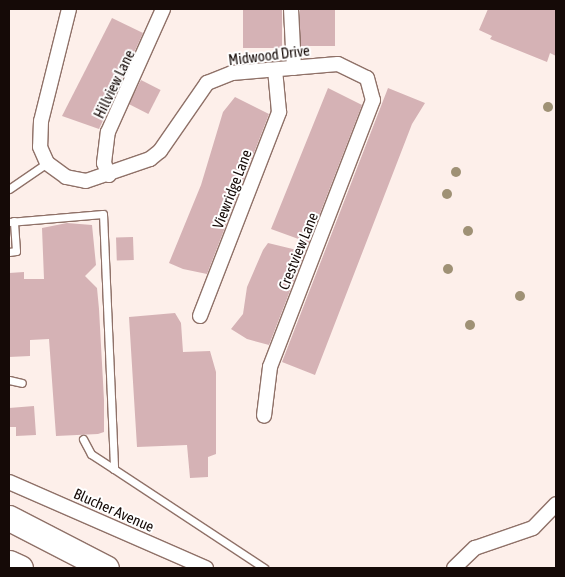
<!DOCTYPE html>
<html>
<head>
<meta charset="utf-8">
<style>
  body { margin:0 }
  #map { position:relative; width:565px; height:577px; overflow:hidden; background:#fdefea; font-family:"Asap Condensed",sans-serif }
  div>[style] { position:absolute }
  .building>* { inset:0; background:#d5b2b5; transform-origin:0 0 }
  .roads { filter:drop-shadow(1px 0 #8f7168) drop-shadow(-1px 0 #8f7168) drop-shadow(0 1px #8f7168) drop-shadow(0 -1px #8f7168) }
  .service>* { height:7px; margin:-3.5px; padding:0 3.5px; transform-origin:3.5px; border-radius:3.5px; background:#fff }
  .minor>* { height:14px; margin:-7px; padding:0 7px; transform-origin:7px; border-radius:7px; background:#fff }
  .motorway>* { height:25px; margin:-12.5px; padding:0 12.5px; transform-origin:12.5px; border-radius:12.5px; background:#fff }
  .trees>* { width:10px; height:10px; margin:-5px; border-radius:50%; background:#9f9175 }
  span { translate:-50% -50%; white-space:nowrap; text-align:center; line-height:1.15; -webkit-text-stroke:4px #fff; paint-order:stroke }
  .street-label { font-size:15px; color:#150a07 }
  .frame { position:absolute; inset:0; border:10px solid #150a07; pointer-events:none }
</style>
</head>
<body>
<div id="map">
  <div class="building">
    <i style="left:243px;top:9px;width:39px;height:39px"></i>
    <i style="left:300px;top:9px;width:35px;height:37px"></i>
    <i style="clip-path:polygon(488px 9px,556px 9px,556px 56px,550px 53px,547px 62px,490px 39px,492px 36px,479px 30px)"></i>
    <i style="clip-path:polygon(112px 18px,143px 33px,99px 129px,62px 116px)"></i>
    <i style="left:141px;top:80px;width:22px;height:27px;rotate:27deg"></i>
    <i style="clip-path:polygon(328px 88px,362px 105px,269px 345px,247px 339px,231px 329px,243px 314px,247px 287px,263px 250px,268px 243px,301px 251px,304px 241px,271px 229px)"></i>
    <i style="clip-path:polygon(388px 88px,425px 103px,412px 124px,315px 375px,282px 362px)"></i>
    <i style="clip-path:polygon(235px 97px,269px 114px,207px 274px,183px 269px,169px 263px,201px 185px,223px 112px)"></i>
    <i style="clip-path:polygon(67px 223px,92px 225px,96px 265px,85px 276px,97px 288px,99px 309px,104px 400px,104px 432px,98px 434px,56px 436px,49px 339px,30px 340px,30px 356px,9px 357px,9px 273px,24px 272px,24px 279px,44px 279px,42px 228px)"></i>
    <i style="left:133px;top:237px;width:23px;height:17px;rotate:88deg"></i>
    <i style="clip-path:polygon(175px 313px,181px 323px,183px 352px,210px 351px,216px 372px,216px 454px,208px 457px,208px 477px,190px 478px,187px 445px,137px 447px,129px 317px)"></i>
    <i style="clip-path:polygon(34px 406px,36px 435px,16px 436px,16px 427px,9px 427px,9px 408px)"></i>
  </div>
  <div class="roads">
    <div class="service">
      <i style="left:9px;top:189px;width:46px;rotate:-34.4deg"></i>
      <i style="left:9px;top:222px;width:94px;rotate:-4.9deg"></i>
      <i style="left:103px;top:214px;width:255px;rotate:87.5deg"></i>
      <i style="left:114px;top:469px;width:180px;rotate:33.4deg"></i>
      <i style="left:9px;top:252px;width:7px;rotate:-8deg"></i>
      <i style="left:16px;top:251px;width:30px;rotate:-94deg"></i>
      <i style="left:9px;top:380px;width:13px;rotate:13deg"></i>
      <i style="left:83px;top:439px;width:17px;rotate:62deg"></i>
      <i style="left:91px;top:454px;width:27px;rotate:33deg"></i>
    </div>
    <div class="minor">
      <i style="left:69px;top:9px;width:115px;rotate:104deg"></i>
      <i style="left:41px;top:121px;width:26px;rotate:92deg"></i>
      <i style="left:40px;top:147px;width:17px;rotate:66deg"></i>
      <i style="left:47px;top:163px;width:24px;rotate:36deg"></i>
      <i style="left:66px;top:177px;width:20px;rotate:11deg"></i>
      <i style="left:86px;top:181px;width:68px;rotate:-19deg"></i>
      <i style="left:150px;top:159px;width:13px;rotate:-39deg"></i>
      <i style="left:160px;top:151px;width:83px;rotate:-55.3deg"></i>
      <i style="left:207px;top:83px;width:27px;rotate:-22deg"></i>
      <i style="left:232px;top:73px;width:106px;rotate:-4.9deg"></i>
      <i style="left:338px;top:64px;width:32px;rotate:26deg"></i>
      <i style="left:367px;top:78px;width:23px;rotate:75deg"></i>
      <i style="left:373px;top:100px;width:286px;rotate:111.1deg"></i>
      <i style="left:270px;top:367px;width:49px;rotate:97deg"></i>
      <i style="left:291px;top:9px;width:59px;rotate:87.1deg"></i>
      <i style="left:109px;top:175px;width:13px;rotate:-113deg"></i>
      <i style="left:104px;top:163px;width:31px;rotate:-83deg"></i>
      <i style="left:108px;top:132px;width:135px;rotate:-65.9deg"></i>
      <i style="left:200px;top:316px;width:219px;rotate:-68.8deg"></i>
      <i style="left:279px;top:112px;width:42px;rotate:-95.4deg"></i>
      <i style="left:9px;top:482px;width:215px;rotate:23.6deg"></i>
      <i style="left:454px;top:568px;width:29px;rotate:-44deg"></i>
      <i style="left:475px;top:548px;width:61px;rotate:-19deg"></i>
      <i style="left:533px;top:528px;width:33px;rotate:-46deg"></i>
    </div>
    <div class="motorway">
      <i style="left:9px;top:518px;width:109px;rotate:27.3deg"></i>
      <i style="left:9px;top:563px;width:12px;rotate:24deg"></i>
    </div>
  </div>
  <div class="trees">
    <i style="left:548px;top:107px"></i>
    <i style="left:456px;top:172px"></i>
    <i style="left:447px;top:194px"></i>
    <i style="left:468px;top:231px"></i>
    <i style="left:448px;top:269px"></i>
    <i style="left:520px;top:296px"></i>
    <i style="left:470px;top:325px"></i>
  </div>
  <div class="street-label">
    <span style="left:269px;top:55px;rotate:-7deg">Midwood Drive</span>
    <span style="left:114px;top:84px;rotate:-64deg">Hillview Lane</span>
    <span style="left:232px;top:189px;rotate:-69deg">Viewridge Lane</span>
    <span style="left:298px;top:251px;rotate:-68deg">Crestview Lane</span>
    <span style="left:114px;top:510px;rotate:24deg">Blucher Avenue</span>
  </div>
  <div class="frame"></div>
</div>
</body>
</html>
